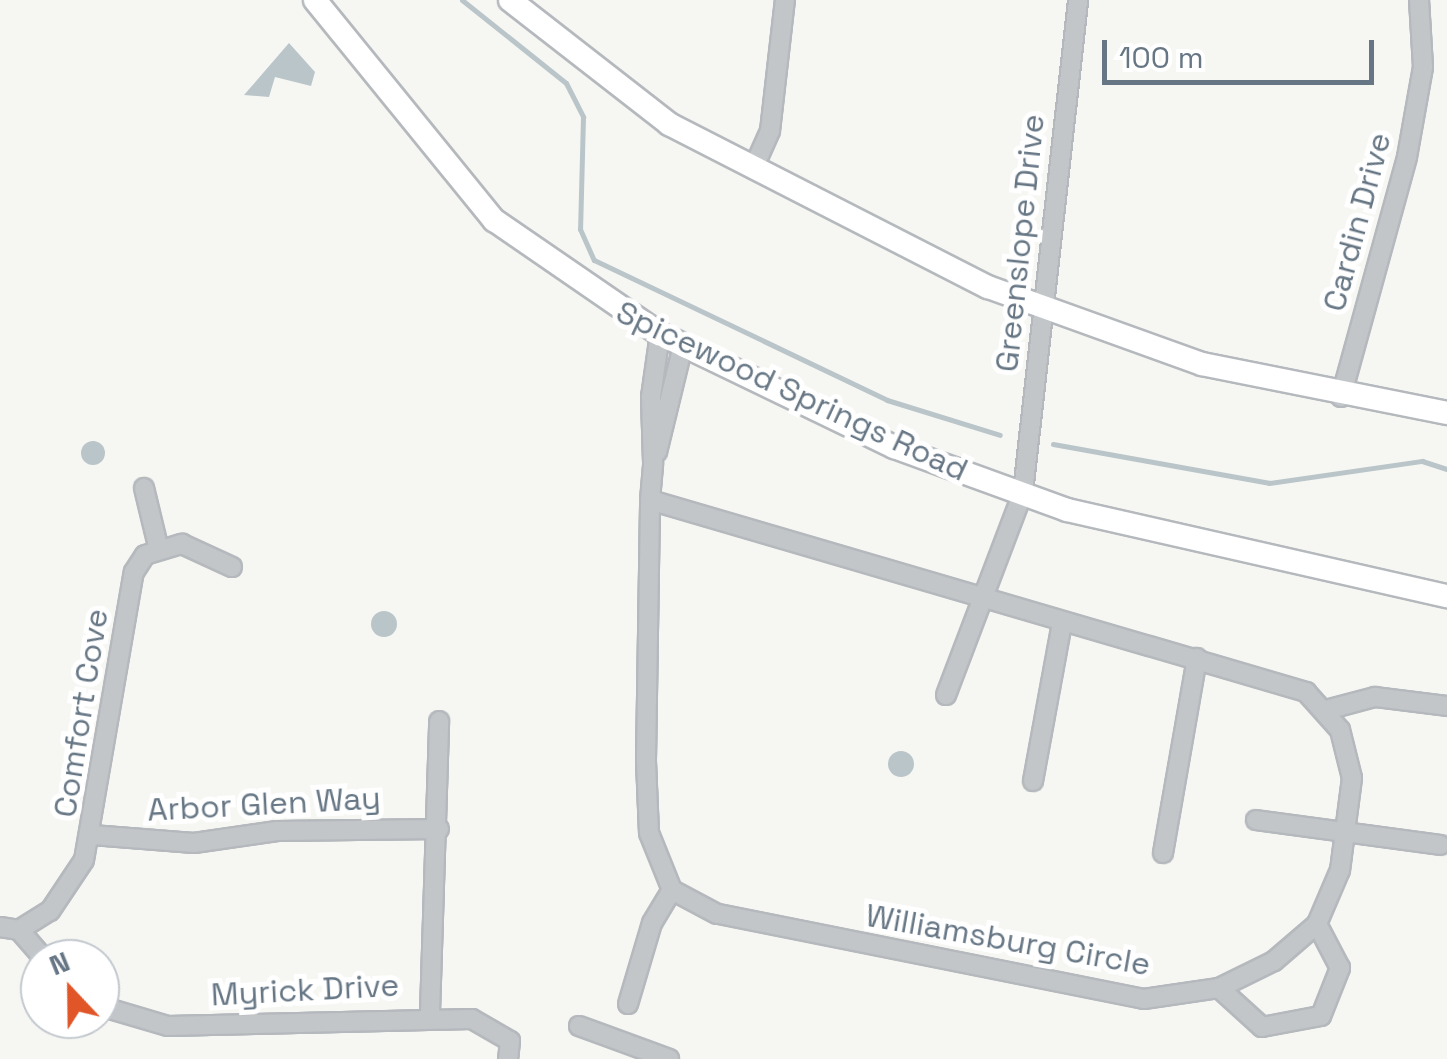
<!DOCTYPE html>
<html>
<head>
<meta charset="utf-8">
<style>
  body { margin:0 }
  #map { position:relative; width:1447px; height:1059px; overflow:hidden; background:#f6f7f3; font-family:"Space Grotesk",sans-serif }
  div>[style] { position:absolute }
  .water>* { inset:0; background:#bac5c9 }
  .round { border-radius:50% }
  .stream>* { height:5px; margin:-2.5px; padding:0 2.5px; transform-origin:2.5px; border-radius:2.5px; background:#bac5c9 }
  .roads { filter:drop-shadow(2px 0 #b5b9bd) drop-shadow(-2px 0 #b5b9bd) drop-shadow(0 2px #b5b9bd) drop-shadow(0 -2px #b5b9bd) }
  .minor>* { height:18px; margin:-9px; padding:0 9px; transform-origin:9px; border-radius:9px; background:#c2c6c9 }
  .major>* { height:22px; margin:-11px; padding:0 11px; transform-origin:11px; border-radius:11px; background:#fff }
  span { translate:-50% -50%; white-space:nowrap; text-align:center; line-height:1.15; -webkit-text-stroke:10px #fff; paint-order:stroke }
  .street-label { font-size:32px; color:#667684 }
  .north { position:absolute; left:20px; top:939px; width:100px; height:100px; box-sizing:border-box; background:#fff; border:2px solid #c2c8ce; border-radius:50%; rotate:338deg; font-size:28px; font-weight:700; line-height:40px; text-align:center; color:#667684 }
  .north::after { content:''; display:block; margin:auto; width:35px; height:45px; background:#e15628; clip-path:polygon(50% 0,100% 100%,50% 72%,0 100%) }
  .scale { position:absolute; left:1102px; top:40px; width:272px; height:45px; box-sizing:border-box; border:5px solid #667684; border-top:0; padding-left:12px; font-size:30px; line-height:35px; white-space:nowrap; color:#667684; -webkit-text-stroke:8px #fff; paint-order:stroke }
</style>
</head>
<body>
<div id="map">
  <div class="water">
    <i style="clip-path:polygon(289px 43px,315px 72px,311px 86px,275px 77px,269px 97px,244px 95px)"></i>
    <i class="round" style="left:81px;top:441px;width:24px;height:24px"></i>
    <i class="round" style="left:371px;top:611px;width:26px;height:26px"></i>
    <i class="round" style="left:888px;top:751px;width:26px;height:26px"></i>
  </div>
  <div class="stream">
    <i style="left:462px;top:0;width:133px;rotate:38.6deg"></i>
    <i style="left:566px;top:83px;width:38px;rotate:63deg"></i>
    <i style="left:583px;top:117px;width:112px;rotate:91.5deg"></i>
    <i style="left:580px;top:229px;width:34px;rotate:66deg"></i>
    <i style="left:594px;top:260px;width:325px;rotate:25.5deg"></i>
    <i style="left:887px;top:400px;width:118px;rotate:17.2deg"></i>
    <i style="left:1053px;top:444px;width:219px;rotate:10.2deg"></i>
    <i style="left:1269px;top:483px;width:155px;rotate:-8.2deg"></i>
    <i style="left:1422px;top:461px;width:26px;rotate:18deg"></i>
  </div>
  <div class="roads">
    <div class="minor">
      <i style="left:753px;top:169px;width:42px;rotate:-65.9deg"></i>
      <i style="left:770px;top:131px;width:132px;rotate:-83.5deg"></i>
      <i style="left:1341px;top:397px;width:249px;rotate:-74.6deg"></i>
      <i style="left:1407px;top:157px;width:91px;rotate:-79.9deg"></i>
      <i style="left:1423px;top:67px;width:67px;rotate:-93.4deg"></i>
      <i style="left:657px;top:452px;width:110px;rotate:-76.3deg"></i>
      <i style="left:144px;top:488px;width:60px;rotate:76.4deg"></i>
      <i style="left:650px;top:500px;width:684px;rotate:16.31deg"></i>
      <i style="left:1306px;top:692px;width:51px;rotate:48.2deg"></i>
      <i style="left:1340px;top:730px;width:49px;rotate:76deg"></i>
      <i style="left:1352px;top:778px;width:93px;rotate:97.4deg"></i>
      <i style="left:1340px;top:870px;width:59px;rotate:113.1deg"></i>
      <i style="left:1317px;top:924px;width:57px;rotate:139.3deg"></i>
      <i style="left:1274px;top:961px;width:61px;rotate:153.9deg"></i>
      <i style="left:1219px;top:988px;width:76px;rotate:171.7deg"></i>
      <i style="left:1144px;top:999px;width:435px;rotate:-168.7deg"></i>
      <i style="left:717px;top:914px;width:51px;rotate:-151.9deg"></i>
      <i style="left:672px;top:890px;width:61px;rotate:-112deg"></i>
      <i style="left:649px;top:833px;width:73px;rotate:-92.4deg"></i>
      <i style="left:646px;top:760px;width:260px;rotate:-89.1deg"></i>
      <i style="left:650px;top:500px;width:38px;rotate:-85deg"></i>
      <i style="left:653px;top:462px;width:65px;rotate:-91.8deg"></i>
      <i style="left:651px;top:397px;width:64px;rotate:-81.9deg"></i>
      <i style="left:946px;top:695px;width:217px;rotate:-69.2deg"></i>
      <i style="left:1023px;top:492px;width:495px;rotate:-83.6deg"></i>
      <i style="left:1326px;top:710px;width:51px;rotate:-14.9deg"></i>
      <i style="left:1375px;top:697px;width:73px;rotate:7.1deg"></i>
      <i style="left:1033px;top:781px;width:161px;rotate:-79.6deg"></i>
      <i style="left:1256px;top:820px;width:186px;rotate:7.7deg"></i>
      <i style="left:92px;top:835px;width:102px;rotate:4.5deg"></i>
      <i style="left:194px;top:843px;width:84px;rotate:-8.2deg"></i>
      <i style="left:277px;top:831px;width:162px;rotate:-0.7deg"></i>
      <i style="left:1163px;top:853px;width:198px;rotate:-80.1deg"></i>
      <i style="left:0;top:927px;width:19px;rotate:9deg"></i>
      <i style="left:19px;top:930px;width:36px;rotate:-32deg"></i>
      <i style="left:50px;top:911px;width:61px;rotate:-56.3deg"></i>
      <i style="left:84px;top:860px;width:292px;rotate:-80.2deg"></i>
      <i style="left:134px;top:572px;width:20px;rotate:-57deg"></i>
      <i style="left:145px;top:555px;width:39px;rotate:-17deg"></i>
      <i style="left:182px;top:544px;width:55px;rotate:24.7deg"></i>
      <i style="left:19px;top:930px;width:38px;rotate:49deg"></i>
      <i style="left:1219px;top:988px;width:58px;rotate:42.2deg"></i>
      <i style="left:1262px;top:1027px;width:60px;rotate:-10.6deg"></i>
      <i style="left:1321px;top:1016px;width:52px;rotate:-68.4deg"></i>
      <i style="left:1340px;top:968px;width:50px;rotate:-117.6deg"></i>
      <i style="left:628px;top:1004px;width:84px;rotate:-73.5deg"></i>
      <i style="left:652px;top:923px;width:39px;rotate:-59deg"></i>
      <i style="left:100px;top:1006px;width:71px;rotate:16.4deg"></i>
      <i style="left:168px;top:1026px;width:304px;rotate:-1.3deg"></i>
      <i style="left:472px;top:1019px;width:44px;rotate:30.1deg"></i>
      <i style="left:510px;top:1041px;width:18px;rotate:96deg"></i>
      <i style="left:430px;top:1013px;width:292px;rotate:-88.2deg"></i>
      <i style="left:579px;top:1026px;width:96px;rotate:20.1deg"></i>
    </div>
    <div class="major">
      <i style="left:315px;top:0;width:284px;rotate:50.9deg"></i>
      <i style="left:494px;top:220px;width:201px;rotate:34.5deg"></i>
      <i style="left:660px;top:334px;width:260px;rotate:25.8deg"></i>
      <i style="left:894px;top:447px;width:184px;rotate:20deg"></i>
      <i style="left:1067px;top:510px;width:390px;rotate:12.8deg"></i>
      <i style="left:510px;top:0;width:202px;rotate:37.9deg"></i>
      <i style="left:669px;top:124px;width:358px;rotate:27.1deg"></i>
      <i style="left:988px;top:287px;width:227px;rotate:19.8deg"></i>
      <i style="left:1202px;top:364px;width:250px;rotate:11.3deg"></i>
    </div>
  </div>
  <div class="street-label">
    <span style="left:1357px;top:222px;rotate:-75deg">Cardin Drive</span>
    <span style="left:1020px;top:243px;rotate:-84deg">Greenslope Drive</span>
    <span style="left:792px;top:391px;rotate:25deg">Spicewood Springs Road</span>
    <span style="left:81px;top:713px;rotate:-81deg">Comfort Cove</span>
    <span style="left:264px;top:804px;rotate:-3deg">Arbor Glen Way</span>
    <span style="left:1008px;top:940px;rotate:10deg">Williamsburg Circle</span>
    <span style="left:305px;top:990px;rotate:-3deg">Myrick Drive</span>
  </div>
  <div class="north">N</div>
  <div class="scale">100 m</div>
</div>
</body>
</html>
